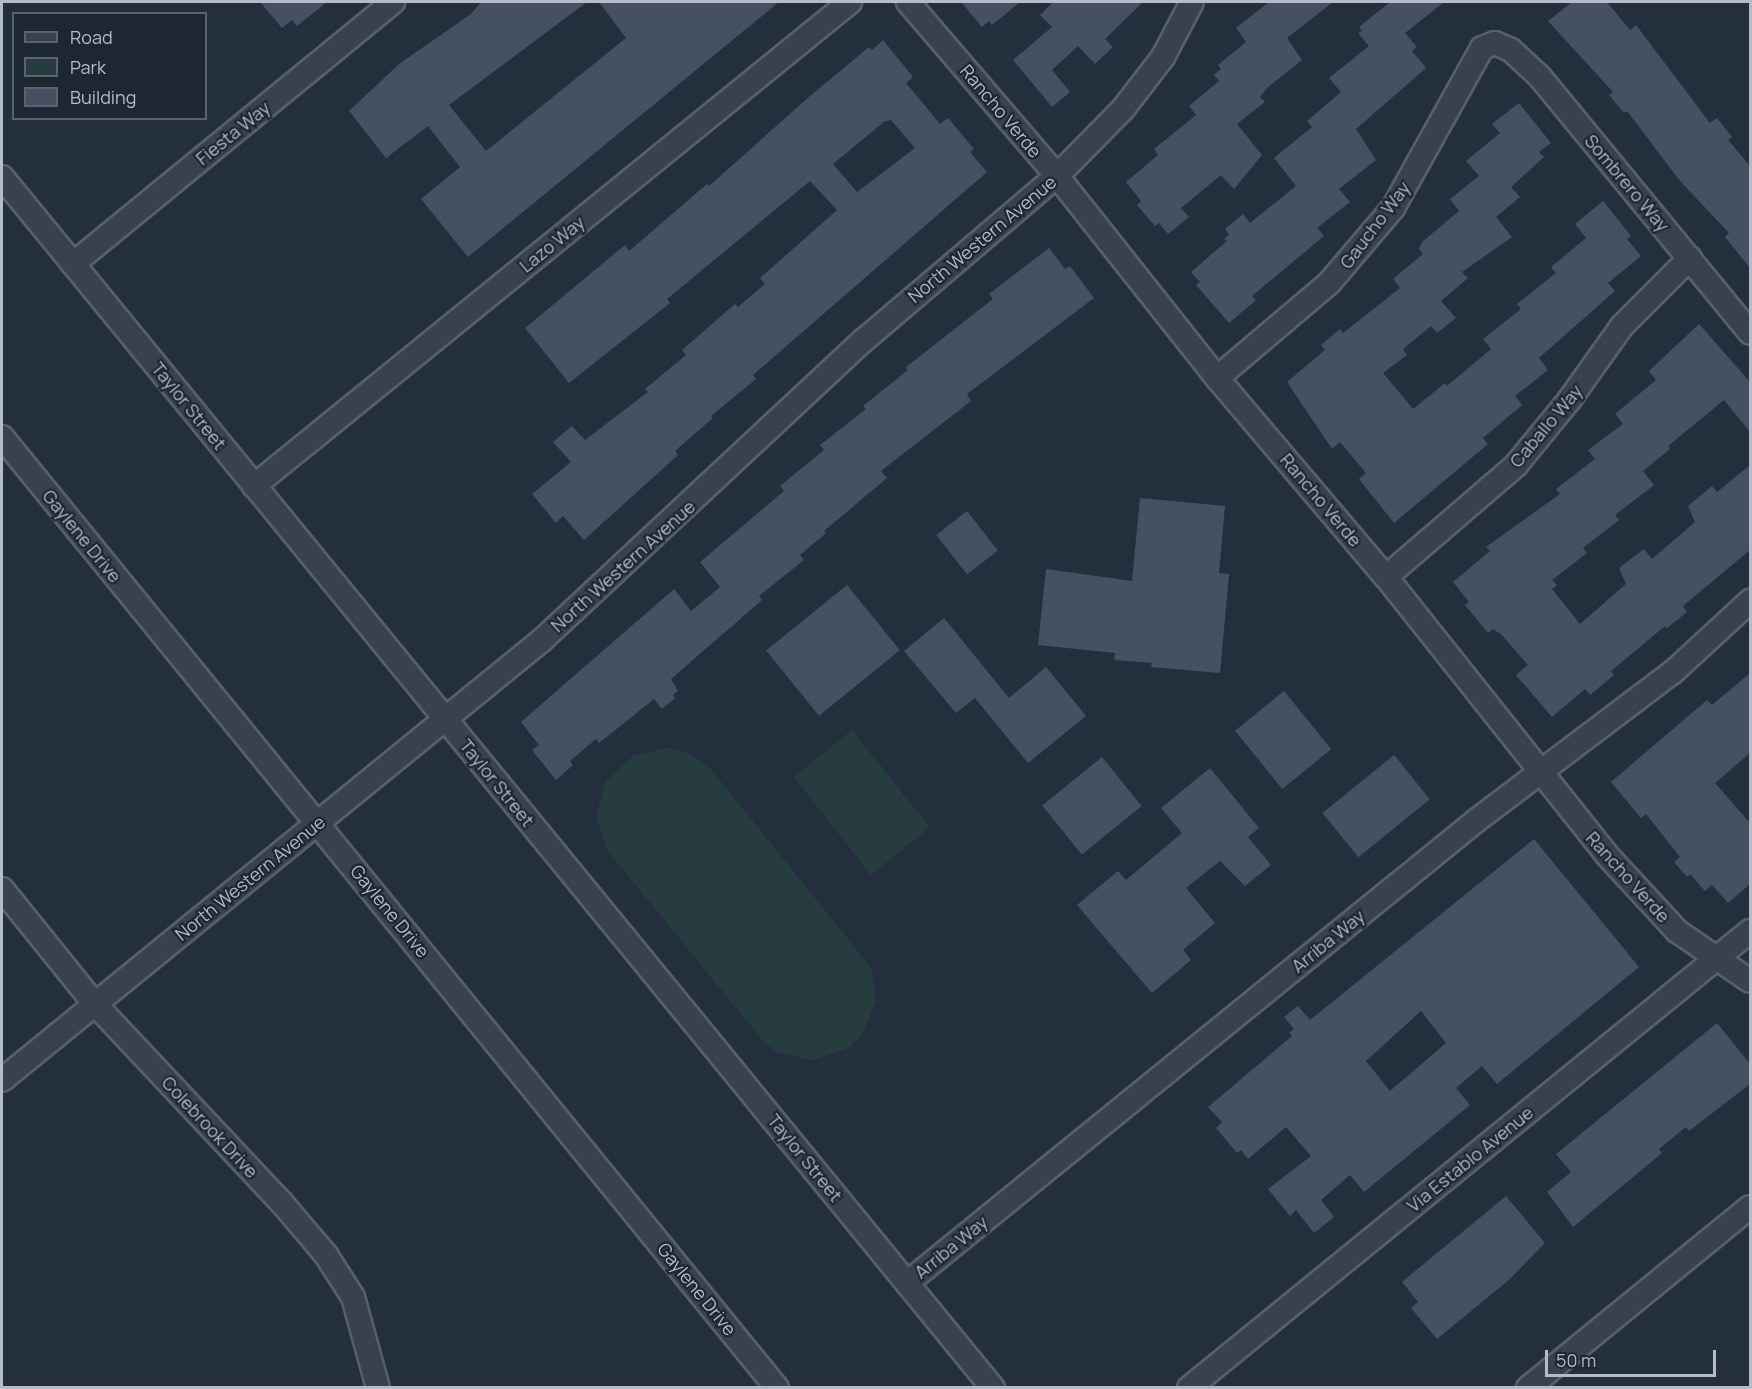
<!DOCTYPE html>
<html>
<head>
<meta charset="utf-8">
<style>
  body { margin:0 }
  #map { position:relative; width:1752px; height:1389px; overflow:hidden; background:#242f3e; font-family:Manrope,sans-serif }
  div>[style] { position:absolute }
  .green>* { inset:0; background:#263c3f }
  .building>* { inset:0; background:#455162; transform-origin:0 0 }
  .roads { filter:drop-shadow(2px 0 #565f6c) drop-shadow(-2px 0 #565f6c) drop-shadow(0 2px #565f6c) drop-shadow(0 -2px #565f6c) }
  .minor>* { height:22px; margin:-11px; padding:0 11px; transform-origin:11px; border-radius:11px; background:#38414e }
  span { translate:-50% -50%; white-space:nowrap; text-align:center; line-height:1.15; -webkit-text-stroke:4.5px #1d2633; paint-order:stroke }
  .street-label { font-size:18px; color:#b4bcc9 }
  .frame { position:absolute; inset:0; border:3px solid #b4bcc9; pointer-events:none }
  .legend { position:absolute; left:12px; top:12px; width:195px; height:108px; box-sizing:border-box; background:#1d2633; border:2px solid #59626f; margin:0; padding:8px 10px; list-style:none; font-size:18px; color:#b4bcc9 }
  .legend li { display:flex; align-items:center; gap:12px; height:30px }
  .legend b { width:30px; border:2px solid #59626f }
  .scale { position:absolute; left:1545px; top:1350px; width:171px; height:27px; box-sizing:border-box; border:3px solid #b4bcc9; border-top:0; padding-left:8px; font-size:18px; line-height:21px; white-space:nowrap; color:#b4bcc9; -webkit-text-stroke:4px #1d2633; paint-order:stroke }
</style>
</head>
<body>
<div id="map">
  <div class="green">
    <i style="clip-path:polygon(852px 730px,877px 762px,871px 768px,878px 762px,903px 794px,897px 800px,904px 795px,930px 827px,871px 875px,794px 777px)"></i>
    <i style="clip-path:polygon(669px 748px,690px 754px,710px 768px,865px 960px,872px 971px,876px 1001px,862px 1035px,849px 1048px,813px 1060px,778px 1053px,764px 1042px,607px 850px,596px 816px,606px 781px,634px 755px)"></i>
  </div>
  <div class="building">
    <i style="clip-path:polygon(260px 2px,327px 2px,297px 26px,292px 20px,282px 28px)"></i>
    <i style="clip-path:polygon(481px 2px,587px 2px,449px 105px,486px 151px,626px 38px,599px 2px,779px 2px,468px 257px,421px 199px,460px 167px,428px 126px,386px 158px,349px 111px,399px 64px,471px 14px)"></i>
    <i style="clip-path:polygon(961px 2px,1020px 2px,992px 25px,989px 21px,982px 27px)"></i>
    <i style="clip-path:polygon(1053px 2px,1143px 2px,1105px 39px,1113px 47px,1095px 64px,1078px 46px,1052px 70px,1070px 92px,1052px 107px,1013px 60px,1052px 27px,1040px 15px)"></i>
    <i style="clip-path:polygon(1269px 2px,1333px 2px,1287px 38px,1302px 60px,1268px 87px,1260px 97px,1265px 102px,1237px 124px,1262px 155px,1234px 189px,1221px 175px,1181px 208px,1189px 217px,1168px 234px,1159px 223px,1155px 226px,1137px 205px,1141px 201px,1126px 182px,1158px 155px,1154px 149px,1196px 115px,1189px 106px,1219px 81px,1214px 75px,1221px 69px,1218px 65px,1246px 42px,1236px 28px)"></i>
    <i style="clip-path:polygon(1390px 2px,1444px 2px,1405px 33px,1417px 47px,1412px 51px,1426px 68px,1356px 129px,1376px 160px,1339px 189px,1350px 202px,1317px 228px,1324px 236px,1252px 296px,1256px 300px,1229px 323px,1196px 285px,1200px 282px,1191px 272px,1227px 241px,1224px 239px,1229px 235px,1225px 229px,1243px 214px,1250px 223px,1296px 186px,1274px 158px,1312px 127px,1307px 121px,1341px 92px,1329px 78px,1369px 46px,1358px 33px,1362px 31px,1359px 27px)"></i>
    <i style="clip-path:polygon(1572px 2px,1607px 2px,1630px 30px,1636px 25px,1710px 123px,1717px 118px,1732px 137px,1728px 140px,1750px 166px,1750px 268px,1725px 237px,1729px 233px,1680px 181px,1627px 111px,1624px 113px,1609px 95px,1613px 92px,1548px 21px)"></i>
    <i style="clip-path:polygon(evenodd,883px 40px,913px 77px,906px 83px,940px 124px,948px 118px,974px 149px,970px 152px,987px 172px,753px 375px,756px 379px,711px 416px,713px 418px,675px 451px,678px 455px,584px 540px,563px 516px,556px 523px,532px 494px,571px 462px,553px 442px,572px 426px,585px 440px,648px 392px,645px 389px,686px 355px,682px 350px,735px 304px,738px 307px,765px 284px,760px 278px,837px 210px,810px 181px,667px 299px,670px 303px,569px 383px,525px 328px,625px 245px,629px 251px,707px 184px,709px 186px,810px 96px,869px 47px,872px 50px,883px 40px,891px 120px,915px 148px,857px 192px,833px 164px,885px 121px,891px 120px)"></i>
    <i style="clip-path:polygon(1519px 103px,1551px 143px,1539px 152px,1544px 157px,1511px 187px,1520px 197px,1496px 217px,1512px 237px,1462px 272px,1468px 278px,1441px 301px,1456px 318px,1437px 333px,1431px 326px,1403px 349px,1407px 355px,1383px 373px,1413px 409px,1445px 383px,1447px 386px,1491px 349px,1483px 339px,1521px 309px,1517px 304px,1556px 273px,1551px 267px,1586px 238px,1575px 224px,1603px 201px,1631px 236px,1627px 239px,1641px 256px,1608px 283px,1615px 291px,1539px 358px,1548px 370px,1515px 396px,1522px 405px,1483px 438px,1488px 444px,1394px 523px,1359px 479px,1366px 473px,1340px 442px,1332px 449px,1287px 382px,1325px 350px,1321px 345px,1340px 329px,1343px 333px,1400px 288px,1393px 279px,1423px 254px,1419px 249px,1422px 242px,1459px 211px,1450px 199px,1479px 176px,1466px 161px,1500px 133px,1492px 124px)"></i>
    <i style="clip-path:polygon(1049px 248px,1065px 269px,1070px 266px,1094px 298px,967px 394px,971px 401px,881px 471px,887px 478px,824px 531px,826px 533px,800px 555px,804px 560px,759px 596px,762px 600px,671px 679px,678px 691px,673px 695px,675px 698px,662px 709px,654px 699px,599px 743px,596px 739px,570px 761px,573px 765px,556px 780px,532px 750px,539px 745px,521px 722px,674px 589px,691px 611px,720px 587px,700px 562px,784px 491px,780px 486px,824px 450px,820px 445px,866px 409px,863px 406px,908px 370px,906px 367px,993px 299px,989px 294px)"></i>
    <i style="clip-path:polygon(1699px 324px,1750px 382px,1750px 432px,1724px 400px,1668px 446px,1670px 449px,1643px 471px,1654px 485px,1615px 515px,1619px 520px,1583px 548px,1587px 553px,1552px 580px,1557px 585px,1552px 589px,1580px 624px,1626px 584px,1619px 568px,1644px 549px,1652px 559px,1695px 522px,1688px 506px,1712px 486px,1717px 492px,1750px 465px,1750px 550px,1683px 606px,1687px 612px,1667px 628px,1665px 626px,1611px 671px,1614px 675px,1590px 695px,1585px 689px,1552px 717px,1516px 675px,1528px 665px,1502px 635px,1493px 629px,1488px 633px,1465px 605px,1469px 602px,1453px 582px,1490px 551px,1486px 547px,1560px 494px,1556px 489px,1595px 459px,1588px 450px,1623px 424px,1615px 414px,1656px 380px,1649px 371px)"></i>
    <i style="clip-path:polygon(1140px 498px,1225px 506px,1219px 573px,1229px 574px,1220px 673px,1151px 667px,1152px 663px,1114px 660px,1115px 653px,1038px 645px,1046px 569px,1132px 581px)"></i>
    <i style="left:967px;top:511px;width:50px;height:39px;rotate:52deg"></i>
    <i style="left:847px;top:585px;width:84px;height:104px;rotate:51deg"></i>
    <i style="clip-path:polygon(944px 618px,1009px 698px,1046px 667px,1086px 716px,1028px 763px,975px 698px,956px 713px,904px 651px)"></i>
    <i style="clip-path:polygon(1750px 673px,1750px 753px,1715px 783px,1750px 823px,1750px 884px,1728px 903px,1712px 885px,1705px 891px,1690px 874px,1687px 877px,1674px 862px,1680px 857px,1646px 814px,1641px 818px,1611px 782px,1707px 700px,1712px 705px)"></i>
    <i style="left:1284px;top:691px;width:75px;height:63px;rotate:51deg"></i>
    <i style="left:1394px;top:755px;width:57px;height:92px;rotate:51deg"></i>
    <i style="left:1102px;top:757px;width:63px;height:77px;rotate:51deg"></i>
    <i style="clip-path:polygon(1210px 768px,1259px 828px,1248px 837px,1271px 865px,1245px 886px,1220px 861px,1186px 888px,1215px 923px,1183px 950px,1191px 960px,1152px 993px,1077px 905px,1118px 871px,1126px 880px,1182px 833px,1161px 808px)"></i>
    <i style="clip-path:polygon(evenodd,1534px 839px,1639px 967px,1497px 1084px,1482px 1066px,1456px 1088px,1470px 1105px,1364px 1192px,1350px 1175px,1321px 1200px,1334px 1217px,1314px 1233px,1296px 1210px,1290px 1216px,1268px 1189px,1311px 1156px,1286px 1127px,1248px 1159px,1241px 1150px,1237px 1153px,1216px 1128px,1222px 1122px,1208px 1107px,1292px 1036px,1289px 1033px,1294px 1029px,1284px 1017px,1298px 1006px,1310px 1020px,1534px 839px,1421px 1011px,1446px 1043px,1390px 1091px,1366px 1061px,1421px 1011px)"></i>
    <i style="clip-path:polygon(1717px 1023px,1750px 1064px,1750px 1084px,1689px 1131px,1686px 1127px,1659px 1149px,1662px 1153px,1573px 1227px,1547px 1192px,1571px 1172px,1556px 1154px)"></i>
    <i style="clip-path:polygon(1506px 1196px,1545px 1243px,1510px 1279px,1437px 1339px,1411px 1308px,1418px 1302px,1402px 1282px)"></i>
  </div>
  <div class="roads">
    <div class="minor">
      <i style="left:908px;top:2px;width:229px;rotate:49.4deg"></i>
      <i style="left:1057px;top:176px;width:258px;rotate:51.6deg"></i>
      <i style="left:1217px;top:378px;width:261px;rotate:49.7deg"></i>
      <i style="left:1386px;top:577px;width:354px;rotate:51.5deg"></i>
      <i style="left:1606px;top:854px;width:105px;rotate:47.3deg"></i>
      <i style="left:1677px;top:931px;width:88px;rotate:34.4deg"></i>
      <i style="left:2px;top:177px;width:1565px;rotate:50.71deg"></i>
      <i style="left:73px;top:264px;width:414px;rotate:-39.3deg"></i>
      <i style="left:1217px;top:378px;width:148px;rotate:-40.3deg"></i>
      <i style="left:1330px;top:282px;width:97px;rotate:-49.6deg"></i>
      <i style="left:1393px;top:208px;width:183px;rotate:-60.9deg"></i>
      <i style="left:1482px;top:48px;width:14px;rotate:-21deg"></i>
      <i style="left:1495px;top:43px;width:17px;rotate:24deg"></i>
      <i style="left:1511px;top:50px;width:40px;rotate:43deg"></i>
      <i style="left:1540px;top:77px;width:331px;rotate:50.6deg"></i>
      <i style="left:2px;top:437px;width:1227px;rotate:50.82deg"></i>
      <i style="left:254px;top:486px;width:768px;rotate:-39.08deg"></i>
      <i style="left:1386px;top:577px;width:172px;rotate:-40.7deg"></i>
      <i style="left:1516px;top:465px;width:85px;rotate:-50.7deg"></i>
      <i style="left:1570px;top:399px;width:90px;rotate:-54.5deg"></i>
      <i style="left:1622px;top:326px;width:96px;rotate:-45deg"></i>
      <i style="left:2px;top:889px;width:146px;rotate:51.1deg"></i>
      <i style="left:94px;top:1003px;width:274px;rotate:46.8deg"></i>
      <i style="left:282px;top:1203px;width:68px;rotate:49.8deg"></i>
      <i style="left:326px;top:1255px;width:50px;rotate:57.3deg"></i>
      <i style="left:353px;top:1297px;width:94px;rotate:74.6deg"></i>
      <i style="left:2px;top:1080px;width:697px;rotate:-39.17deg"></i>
      <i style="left:542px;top:640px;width:440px;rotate:-43deg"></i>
      <i style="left:864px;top:340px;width:253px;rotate:-40.4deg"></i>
      <i style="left:1057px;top:176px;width:94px;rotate:-45.4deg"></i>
      <i style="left:1123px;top:109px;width:66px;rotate:-52.4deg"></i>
      <i style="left:1163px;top:57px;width:62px;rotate:-62.2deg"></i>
      <i style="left:907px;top:1283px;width:734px;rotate:-39.09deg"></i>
      <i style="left:1477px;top:820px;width:246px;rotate:-37.1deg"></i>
      <i style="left:1673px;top:672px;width:105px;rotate:-42.7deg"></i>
      <i style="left:1189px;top:1388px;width:724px;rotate:-39.17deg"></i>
      <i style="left:1528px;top:1388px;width:286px;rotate:-39.2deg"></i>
    </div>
  </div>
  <div class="street-label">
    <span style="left:1001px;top:111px;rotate:50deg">Rancho Verde</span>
    <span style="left:233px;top:133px;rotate:-39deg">Fiesta Way</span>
    <span style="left:1627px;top:183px;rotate:50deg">Sombrero Way</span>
    <span style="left:1375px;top:225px;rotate:-53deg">Gaucho Way</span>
    <span style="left:982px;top:239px;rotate:-40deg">North Western Avenue</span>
    <span style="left:552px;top:244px;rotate:-39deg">Lazo Way</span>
    <span style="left:189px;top:406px;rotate:51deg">Taylor Street</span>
    <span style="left:1546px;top:426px;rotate:-50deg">Caballo Way</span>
    <span style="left:1321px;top:500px;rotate:50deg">Rancho Verde</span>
    <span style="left:82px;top:536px;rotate:51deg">Gaylene Drive</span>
    <span style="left:623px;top:566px;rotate:-42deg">North Western Avenue</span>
    <span style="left:497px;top:783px;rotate:51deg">Taylor Street</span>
    <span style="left:1628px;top:877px;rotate:48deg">Rancho Verde</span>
    <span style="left:250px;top:878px;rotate:-39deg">North Western Avenue</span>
    <span style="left:390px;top:911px;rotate:51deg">Gaylene Drive</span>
    <span style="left:1328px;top:941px;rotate:-39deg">Arriba Way</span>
    <span style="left:210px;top:1127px;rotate:47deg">Colebrook Drive</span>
    <span style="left:805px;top:1158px;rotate:51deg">Taylor Street</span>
    <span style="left:1470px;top:1159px;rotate:-39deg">Via Establo Avenue</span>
    <span style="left:951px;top:1247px;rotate:-39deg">Arriba Way</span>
    <span style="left:697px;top:1289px;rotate:51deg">Gaylene Drive</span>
  </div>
  <div class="frame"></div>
  <ul class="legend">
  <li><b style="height:8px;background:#38414e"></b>Road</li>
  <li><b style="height:16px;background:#263c3f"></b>Park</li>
  <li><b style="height:16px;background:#455162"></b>Building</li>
  </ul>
  <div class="scale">50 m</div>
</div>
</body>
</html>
